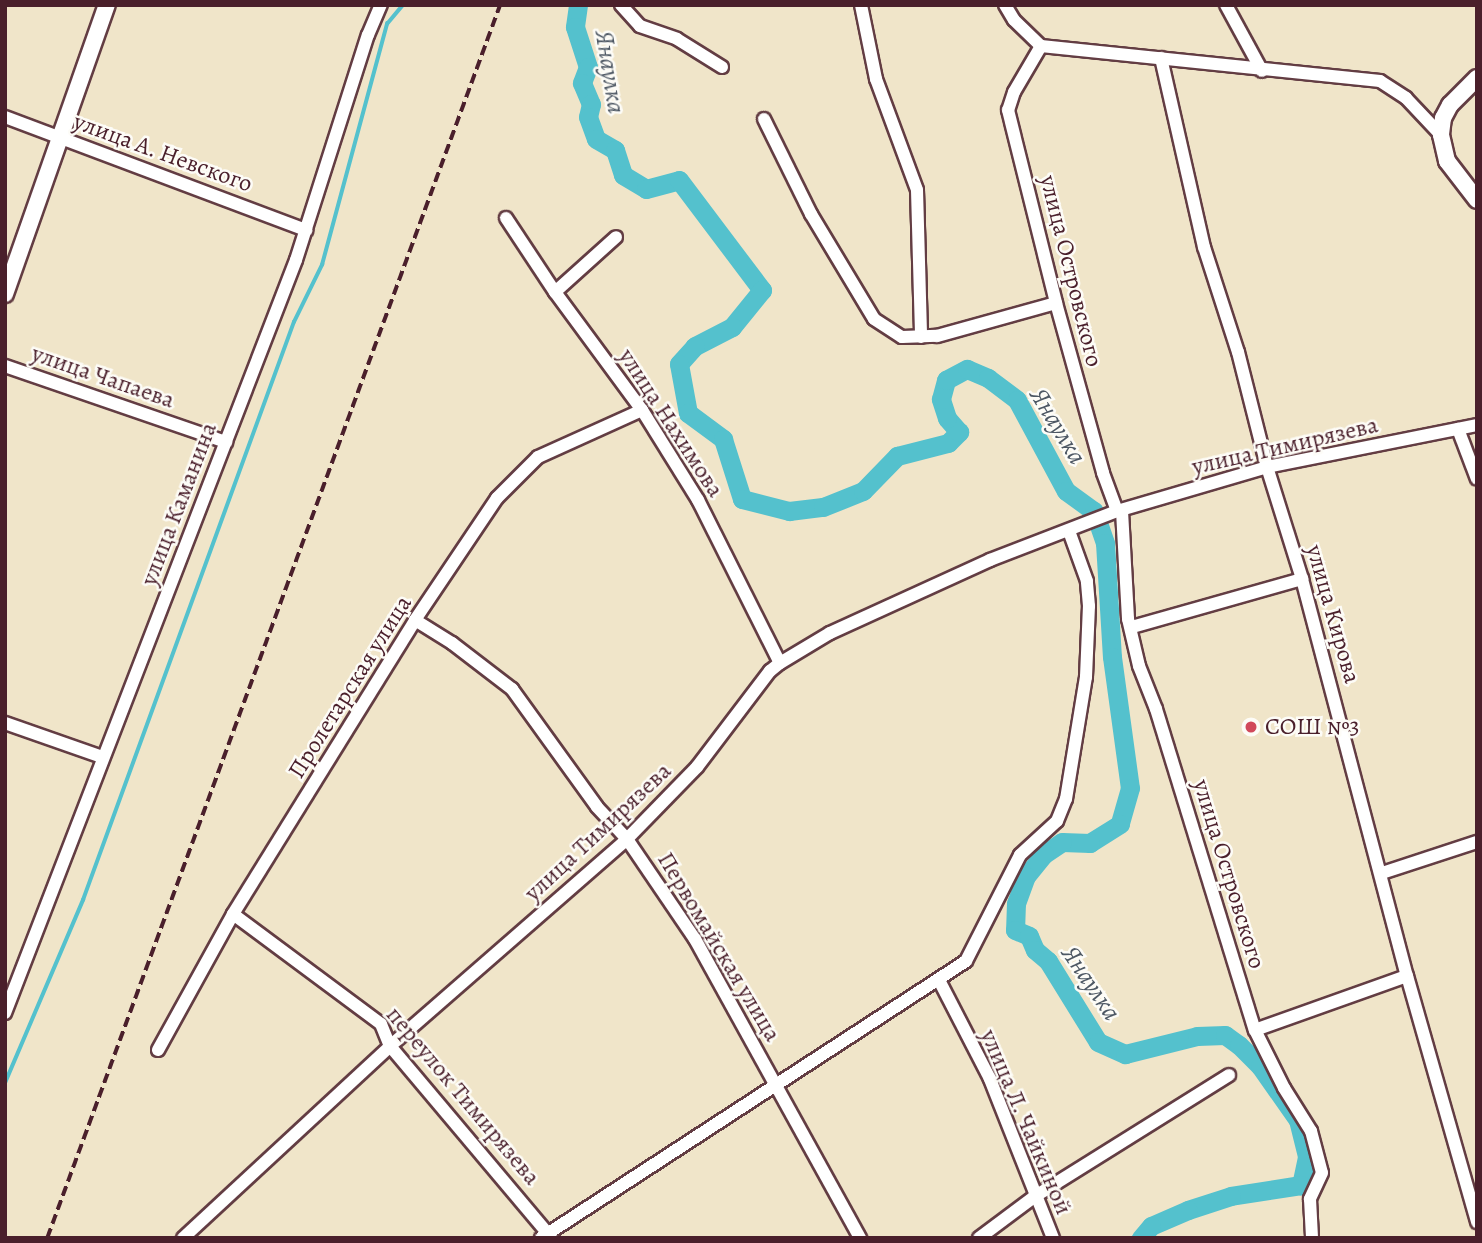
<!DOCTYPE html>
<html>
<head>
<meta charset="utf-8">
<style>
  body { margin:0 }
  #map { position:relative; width:1482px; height:1243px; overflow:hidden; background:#f0e5c9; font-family:Alegreya,serif }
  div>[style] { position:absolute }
  .stream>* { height:3.5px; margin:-1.75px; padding:0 1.75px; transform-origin:1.75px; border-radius:1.75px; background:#54c1cd }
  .river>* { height:19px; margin:-9.5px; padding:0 9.5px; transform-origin:9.5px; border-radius:9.5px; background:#54c1cd }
  .roads { filter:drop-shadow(2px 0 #633d43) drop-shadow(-2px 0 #633d43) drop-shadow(0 2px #633d43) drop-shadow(0 -2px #633d43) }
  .minor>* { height:12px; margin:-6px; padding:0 6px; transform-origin:6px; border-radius:6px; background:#fff }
  .tertiary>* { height:16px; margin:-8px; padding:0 8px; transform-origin:8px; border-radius:8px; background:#fff }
  .rail>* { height:3.5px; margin-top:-1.75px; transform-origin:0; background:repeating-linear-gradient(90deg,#4a1f2b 0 10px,transparent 0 15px) }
  .dots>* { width:19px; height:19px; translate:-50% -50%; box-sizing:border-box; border:4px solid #fdfcf7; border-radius:50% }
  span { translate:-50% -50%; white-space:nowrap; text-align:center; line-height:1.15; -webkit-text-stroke:5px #fdfcf7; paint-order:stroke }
  .street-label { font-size:24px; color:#4a1f2b }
  .poi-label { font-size:24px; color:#4a1f2b }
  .left { translate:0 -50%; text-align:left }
  .water-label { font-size:26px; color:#4e5864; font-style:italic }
  .frame { position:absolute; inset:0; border:7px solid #4a1f2b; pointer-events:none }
</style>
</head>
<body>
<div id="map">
  <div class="stream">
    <i style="left:5px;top:1083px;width:199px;rotate:-66.9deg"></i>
    <i style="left:83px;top:900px;width:615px;rotate:-69.95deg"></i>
    <i style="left:294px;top:322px;width:64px;rotate:-63.8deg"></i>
    <i style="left:322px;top:265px;width:250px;rotate:-74.9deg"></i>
    <i style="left:387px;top:24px;width:25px;rotate:-50deg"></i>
  </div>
  <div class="river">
    <i style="left:578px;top:5px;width:22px;rotate:98deg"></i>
    <i style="left:575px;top:27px;width:42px;rotate:72deg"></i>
    <i style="left:588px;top:67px;width:17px;rotate:111deg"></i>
    <i style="left:582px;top:83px;width:23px;rotate:67deg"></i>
    <i style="left:591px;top:104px;width:13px;rotate:103deg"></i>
    <i style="left:588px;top:117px;width:23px;rotate:70deg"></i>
    <i style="left:596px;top:139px;width:22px;rotate:30deg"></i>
    <i style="left:615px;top:150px;width:26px;rotate:72deg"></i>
    <i style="left:623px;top:175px;width:27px;rotate:31deg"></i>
    <i style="left:646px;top:189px;width:34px;rotate:-15deg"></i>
    <i style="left:679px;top:180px;width:138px;rotate:53deg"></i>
    <i style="left:762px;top:290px;width:48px;rotate:129deg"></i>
    <i style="left:732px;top:327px;width:42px;rotate:152.8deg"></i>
    <i style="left:695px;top:346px;width:24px;rotate:132deg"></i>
    <i style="left:679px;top:364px;width:50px;rotate:79.6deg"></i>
    <i style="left:688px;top:413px;width:44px;rotate:36.6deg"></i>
    <i style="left:723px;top:439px;width:63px;rotate:72.4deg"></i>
    <i style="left:742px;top:499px;width:49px;rotate:14.3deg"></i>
    <i style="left:789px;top:511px;width:34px;rotate:-7deg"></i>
    <i style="left:823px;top:507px;width:43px;rotate:-21.8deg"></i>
    <i style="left:863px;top:491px;width:49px;rotate:-45.8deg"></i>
    <i style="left:897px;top:456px;width:53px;rotate:-14.3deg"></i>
    <i style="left:948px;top:443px;width:16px;rotate:-45deg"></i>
    <i style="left:959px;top:432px;width:18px;rotate:-131deg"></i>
    <i style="left:947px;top:418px;width:20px;rotate:-108deg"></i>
    <i style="left:941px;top:399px;width:20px;rotate:-75deg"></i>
    <i style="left:946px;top:380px;width:24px;rotate:-28deg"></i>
    <i style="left:967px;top:369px;width:23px;rotate:23deg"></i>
    <i style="left:988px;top:378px;width:36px;rotate:37deg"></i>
    <i style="left:1017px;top:400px;width:103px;rotate:61.7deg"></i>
    <i style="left:1066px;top:491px;width:34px;rotate:36deg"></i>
    <i style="left:1094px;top:511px;width:34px;rotate:71deg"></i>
    <i style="left:1105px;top:543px;width:114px;rotate:86.5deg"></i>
    <i style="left:1112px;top:657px;width:132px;rotate:82.2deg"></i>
    <i style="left:1130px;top:788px;width:37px;rotate:106deg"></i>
    <i style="left:1120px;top:824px;width:36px;rotate:148deg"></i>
    <i style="left:1090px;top:843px;width:28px;rotate:-178deg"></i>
    <i style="left:1062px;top:842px;width:22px;rotate:146deg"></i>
    <i style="left:1044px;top:854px;width:28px;rotate:129deg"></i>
    <i style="left:1026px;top:876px;width:29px;rotate:110deg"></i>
    <i style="left:1016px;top:903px;width:27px;rotate:92deg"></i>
    <i style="left:1015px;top:930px;width:15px;rotate:23deg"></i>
    <i style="left:1029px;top:936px;width:15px;rotate:67deg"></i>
    <i style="left:1035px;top:950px;width:17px;rotate:40deg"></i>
    <i style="left:1048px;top:961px;width:95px;rotate:58.3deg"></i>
    <i style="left:1098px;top:1042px;width:30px;rotate:24deg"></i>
    <i style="left:1125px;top:1054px;width:74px;rotate:-14deg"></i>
    <i style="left:1197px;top:1036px;width:28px;rotate:-2deg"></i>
    <i style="left:1225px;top:1035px;width:17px;rotate:36deg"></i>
    <i style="left:1239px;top:1045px;width:30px;rotate:45deg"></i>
    <i style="left:1260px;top:1066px;width:66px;rotate:54.9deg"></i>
    <i style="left:1298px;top:1120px;width:38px;rotate:76deg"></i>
    <i style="left:1307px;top:1157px;width:29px;rotate:102deg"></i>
    <i style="left:1301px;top:1185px;width:71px;rotate:171.1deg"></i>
    <i style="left:1231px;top:1196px;width:45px;rotate:162deg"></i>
    <i style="left:1188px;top:1210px;width:40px;rotate:156.6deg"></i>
    <i style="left:1151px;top:1226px;width:16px;rotate:130deg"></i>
  </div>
  <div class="roads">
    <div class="minor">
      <i style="left:621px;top:5px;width:28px;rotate:48deg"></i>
      <i style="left:640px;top:26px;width:39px;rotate:19deg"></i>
      <i style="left:677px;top:39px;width:53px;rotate:31.9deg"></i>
      <i style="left:861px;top:5px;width:76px;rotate:78.5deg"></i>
      <i style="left:876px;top:79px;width:118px;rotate:69.7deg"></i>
      <i style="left:917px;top:190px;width:147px;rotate:88.4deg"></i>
      <i style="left:1005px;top:5px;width:17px;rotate:59deg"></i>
      <i style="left:1014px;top:20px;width:37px;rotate:44deg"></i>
      <i style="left:1041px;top:46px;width:341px;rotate:5.9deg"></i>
      <i style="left:1380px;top:81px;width:31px;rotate:33deg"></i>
      <i style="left:1406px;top:98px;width:51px;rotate:46.6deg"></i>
      <i style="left:1226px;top:5px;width:75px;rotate:61.4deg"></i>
      <i style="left:1041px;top:46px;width:53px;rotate:120.4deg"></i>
      <i style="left:1014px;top:92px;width:19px;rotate:108deg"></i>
      <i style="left:1008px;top:110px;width:199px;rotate:76deg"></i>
      <i style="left:1056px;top:303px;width:176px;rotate:74.5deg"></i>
      <i style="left:1103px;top:473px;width:40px;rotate:69.8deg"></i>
      <i style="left:1161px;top:58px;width:194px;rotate:77.2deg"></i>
      <i style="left:1204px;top:247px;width:110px;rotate:72.1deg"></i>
      <i style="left:1238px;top:352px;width:119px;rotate:75.8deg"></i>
      <i style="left:1267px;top:467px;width:117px;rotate:72.6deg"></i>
      <i style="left:1302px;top:579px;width:411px;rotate:75.2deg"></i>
      <i style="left:1407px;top:976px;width:256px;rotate:74.1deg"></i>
      <i style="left:5px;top:117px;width:322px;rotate:20.6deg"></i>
      <i style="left:764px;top:119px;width:106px;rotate:63.7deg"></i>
      <i style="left:811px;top:214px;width:122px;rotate:59deg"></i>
      <i style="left:874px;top:319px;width:33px;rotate:33deg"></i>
      <i style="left:902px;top:337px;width:35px;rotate:-2deg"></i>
      <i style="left:937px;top:336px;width:123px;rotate:-15.5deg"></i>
      <i style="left:506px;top:218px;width:89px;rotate:56.5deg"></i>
      <i style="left:555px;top:292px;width:147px;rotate:53.6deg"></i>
      <i style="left:642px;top:410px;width:106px;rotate:58.1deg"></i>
      <i style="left:698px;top:500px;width:182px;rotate:63.3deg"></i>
      <i style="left:555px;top:292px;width:82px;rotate:-42deg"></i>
      <i style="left:5px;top:366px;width:234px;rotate:19deg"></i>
      <i style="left:1458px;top:429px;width:53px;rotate:69.2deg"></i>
      <i style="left:1122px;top:511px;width:108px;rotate:86.8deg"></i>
      <i style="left:1128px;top:619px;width:48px;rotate:76.8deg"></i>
      <i style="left:1139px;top:666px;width:46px;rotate:68.4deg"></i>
      <i style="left:1156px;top:709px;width:336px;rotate:72.9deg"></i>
      <i style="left:1255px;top:1030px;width:65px;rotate:63.4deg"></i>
      <i style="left:1284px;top:1088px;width:51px;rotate:57.9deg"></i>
      <i style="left:1311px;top:1131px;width:43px;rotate:75.3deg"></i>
      <i style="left:1322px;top:1173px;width:29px;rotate:115deg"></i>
      <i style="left:1310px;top:1199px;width:39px;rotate:87deg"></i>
      <i style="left:415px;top:620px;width:44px;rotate:31.9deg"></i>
      <i style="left:452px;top:643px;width:76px;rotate:37.5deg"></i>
      <i style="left:512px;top:689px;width:145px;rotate:54.2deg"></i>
      <i style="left:597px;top:807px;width:44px;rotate:46.8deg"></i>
      <i style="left:627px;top:839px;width:121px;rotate:55.8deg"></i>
      <i style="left:695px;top:939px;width:342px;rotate:61.1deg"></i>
      <i style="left:1132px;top:627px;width:177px;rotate:-15.8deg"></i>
      <i style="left:5px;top:723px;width:103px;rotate:19.3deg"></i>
      <i style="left:1382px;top:873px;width:100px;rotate:-18.1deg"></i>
      <i style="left:233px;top:914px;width:184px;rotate:36.6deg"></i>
      <i style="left:381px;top:1024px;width:24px;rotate:68deg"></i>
      <i style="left:390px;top:1046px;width:250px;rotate:49.9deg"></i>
      <i style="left:939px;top:980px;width:111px;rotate:62.7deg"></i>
      <i style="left:990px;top:1079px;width:171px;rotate:68.4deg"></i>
      <i style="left:5px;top:1013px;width:807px;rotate:-68.87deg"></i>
      <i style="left:296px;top:260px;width:236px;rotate:-72.3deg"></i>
      <i style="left:368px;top:35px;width:33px;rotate:-67deg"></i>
      <i style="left:1255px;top:1030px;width:161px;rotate:-19.6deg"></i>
      <i style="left:158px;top:1050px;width:155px;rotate:-61.1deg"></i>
      <i style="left:233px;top:914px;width:346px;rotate:-58.2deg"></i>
      <i style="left:415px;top:620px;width:147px;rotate:-56.1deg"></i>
      <i style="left:497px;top:498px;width:58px;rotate:-45deg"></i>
      <i style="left:538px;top:457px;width:114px;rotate:-24.3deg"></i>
      <i style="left:183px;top:1238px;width:282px;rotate:-42.8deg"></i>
      <i style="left:390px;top:1046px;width:315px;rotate:-41.1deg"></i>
      <i style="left:627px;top:839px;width:100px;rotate:-45.8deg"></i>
      <i style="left:697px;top:767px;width:121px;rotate:-52.8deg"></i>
      <i style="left:770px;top:671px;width:13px;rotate:-39deg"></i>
      <i style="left:780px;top:663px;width:58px;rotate:-31deg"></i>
      <i style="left:830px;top:633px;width:176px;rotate:-24.5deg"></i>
      <i style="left:990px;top:560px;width:136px;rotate:-21.1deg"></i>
      <i style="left:1117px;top:511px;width:156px;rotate:-16.3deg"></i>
      <i style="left:1267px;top:467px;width:214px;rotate:-11.3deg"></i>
      <i style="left:541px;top:1238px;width:507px;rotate:-33.09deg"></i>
      <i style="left:966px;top:961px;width:119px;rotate:-63deg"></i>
      <i style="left:1020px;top:855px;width:50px;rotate:-42.6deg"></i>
      <i style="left:1057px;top:821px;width:24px;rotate:-68deg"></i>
      <i style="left:1066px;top:799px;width:124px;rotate:-80.7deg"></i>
      <i style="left:1086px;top:677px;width:71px;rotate:-87.6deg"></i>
      <i style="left:1089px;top:606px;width:25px;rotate:-95deg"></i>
      <i style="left:1087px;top:581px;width:53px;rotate:-109.8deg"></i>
      <i style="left:979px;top:1238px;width:69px;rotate:-36.7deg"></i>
      <i style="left:1034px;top:1197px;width:230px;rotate:-32deg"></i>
    </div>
    <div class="tertiary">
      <i style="left:1477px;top:78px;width:38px;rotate:135deg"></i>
      <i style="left:1450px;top:105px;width:15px;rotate:118deg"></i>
      <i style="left:1443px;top:118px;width:17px;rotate:97deg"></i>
      <i style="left:1441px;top:135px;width:27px;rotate:77deg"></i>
      <i style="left:1447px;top:161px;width:49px;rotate:52.4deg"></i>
      <i style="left:5px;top:294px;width:306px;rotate:-70.6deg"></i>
    </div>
  </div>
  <div class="rail">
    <i style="left:47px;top:1238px;width:1314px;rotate:-69.83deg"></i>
  </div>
  <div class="dots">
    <i style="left:1251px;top:727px;background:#d1495b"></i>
  </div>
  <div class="street-label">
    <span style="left:163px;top:153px;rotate:20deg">улица А. Невского</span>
    <span style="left:1071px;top:271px;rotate:76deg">улица Островского</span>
    <span style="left:103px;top:377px;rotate:19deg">улица Чапаева</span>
    <span style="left:671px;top:423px;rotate:57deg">улица Нахимова</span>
    <span style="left:1285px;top:446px;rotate:-13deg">улица Тимирязева</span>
    <span style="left:179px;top:504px;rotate:-69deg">улица Каманина</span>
    <span style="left:1333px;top:614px;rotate:74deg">улица Кирова</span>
    <span style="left:350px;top:687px;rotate:-58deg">Пролетарская улица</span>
    <span style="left:598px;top:832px;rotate:-43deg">улица Тимирязева</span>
    <span style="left:1229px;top:874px;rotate:73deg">улица Островского</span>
    <span style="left:719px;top:947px;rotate:59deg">Первомайская улица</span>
    <span style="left:463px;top:1096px;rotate:50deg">переулок Тимирязева</span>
    <span style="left:1026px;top:1122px;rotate:67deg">улица Л. Чайкиной</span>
  </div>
  <div class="poi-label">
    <span class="left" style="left:1265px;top:727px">СОШ №3</span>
  </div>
  <div class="water-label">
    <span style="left:610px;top:72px;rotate:81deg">Янаулка</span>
    <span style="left:1058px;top:426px;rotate:59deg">Янаулка</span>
    <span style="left:1091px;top:983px;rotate:56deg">Янаулка</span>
  </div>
  <div class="frame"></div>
</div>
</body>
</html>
